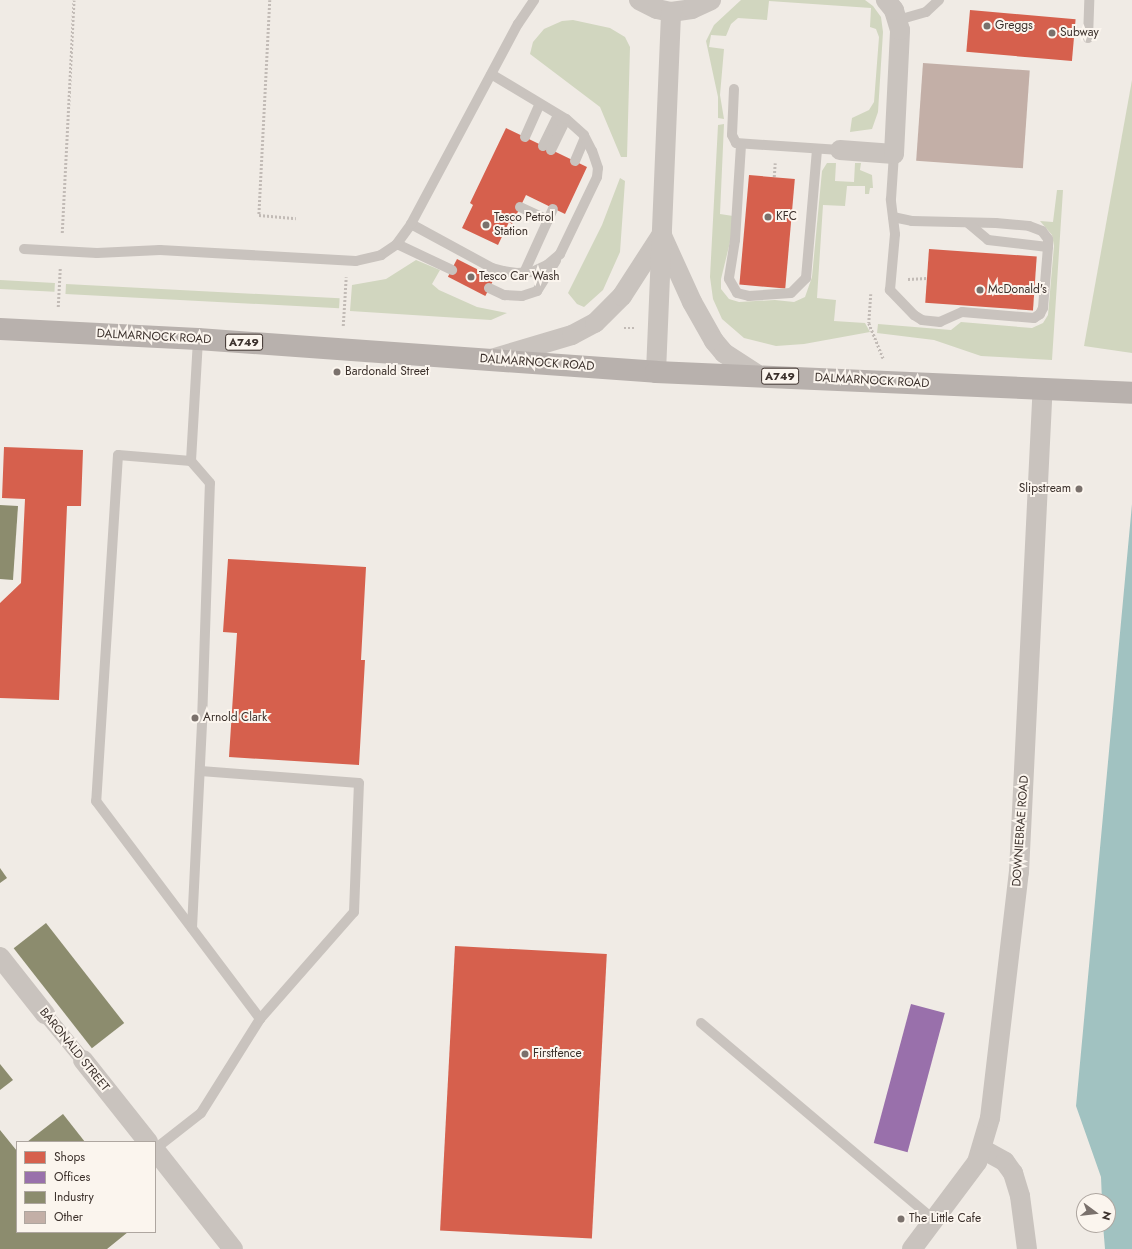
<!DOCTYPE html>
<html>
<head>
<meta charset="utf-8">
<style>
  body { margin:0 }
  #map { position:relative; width:1132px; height:1249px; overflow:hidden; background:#f0ebe5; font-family:Jost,sans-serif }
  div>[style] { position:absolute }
  .green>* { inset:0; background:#d1d6bf; transform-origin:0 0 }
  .water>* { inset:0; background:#a1c2c1 }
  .shops>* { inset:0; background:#d6604d; transform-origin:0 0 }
  .offices>* { inset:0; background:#9970ab; transform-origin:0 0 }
  .industry>* { inset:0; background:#8c8c6e; transform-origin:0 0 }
  .building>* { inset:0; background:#c3afa7; transform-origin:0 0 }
  .path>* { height:2.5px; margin-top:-1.25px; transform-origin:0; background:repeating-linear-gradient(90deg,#c2bbb6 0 2px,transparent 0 4px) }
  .service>* { height:10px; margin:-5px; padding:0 5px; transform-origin:5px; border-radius:5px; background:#c9c3be }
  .pedestrian>* { height:15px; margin:-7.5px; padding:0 7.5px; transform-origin:7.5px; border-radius:7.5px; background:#c9c3be }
  .minor>* { height:20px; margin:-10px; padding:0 10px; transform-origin:10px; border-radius:10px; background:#c9c3be }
  .primary>* { height:22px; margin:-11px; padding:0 11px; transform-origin:11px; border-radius:11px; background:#b8b1ad }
  .dots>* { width:11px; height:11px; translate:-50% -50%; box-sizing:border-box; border:2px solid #fbf5ee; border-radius:50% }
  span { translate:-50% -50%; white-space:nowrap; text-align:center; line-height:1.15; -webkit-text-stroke:4px #fbf5ee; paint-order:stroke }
  .shield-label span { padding:1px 3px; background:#fbf5ee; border:1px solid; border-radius:3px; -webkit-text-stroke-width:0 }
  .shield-label { font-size:11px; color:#3b302b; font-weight:700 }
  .poi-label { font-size:12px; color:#3b302b }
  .left { translate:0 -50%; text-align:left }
  .right { translate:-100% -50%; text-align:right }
  .street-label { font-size:12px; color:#3b302b }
  .legend { position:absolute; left:16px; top:1141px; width:140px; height:92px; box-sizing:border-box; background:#fbf5ee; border:1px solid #aea6a0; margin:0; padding:5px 7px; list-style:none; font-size:12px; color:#3b302b }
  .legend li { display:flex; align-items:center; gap:8px; height:20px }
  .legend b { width:20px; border:1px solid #aea6a0 }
  .north { position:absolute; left:1076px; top:1193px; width:40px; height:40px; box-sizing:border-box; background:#fbf5ee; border:1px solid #aea6a0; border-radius:50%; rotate:105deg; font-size:11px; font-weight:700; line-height:16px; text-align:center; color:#3b302b }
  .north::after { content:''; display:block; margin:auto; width:14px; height:18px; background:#7a716c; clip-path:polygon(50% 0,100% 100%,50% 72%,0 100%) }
</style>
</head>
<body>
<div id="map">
  <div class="green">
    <i style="clip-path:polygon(741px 0,865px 0,873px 6px,881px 17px,883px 32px,878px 112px,872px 129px,850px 132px,852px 118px,869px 110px,874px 102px,879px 37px,876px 29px,870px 27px,871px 8px,769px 1px,767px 20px,738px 18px,731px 24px,726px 36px,711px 35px,709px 47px,724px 49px,720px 95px,724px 119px,718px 118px,718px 97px,706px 41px,714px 25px)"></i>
    <i style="clip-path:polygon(573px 20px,610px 28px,625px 37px,630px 47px,627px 157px,621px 157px,600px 107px,530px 54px,533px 42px,544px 29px,562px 21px)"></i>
    <i style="clip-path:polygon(1132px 80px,1132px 353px,1084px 346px)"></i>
    <i style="clip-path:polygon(724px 124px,720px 214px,733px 216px,731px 238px,721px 279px,721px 289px,729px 299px,739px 302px,775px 300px,794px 302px,805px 297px,812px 277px,822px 171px,827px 163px,836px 163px,835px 181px,854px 182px,855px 163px,861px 163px,860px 170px,872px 175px,873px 188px,870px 188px,869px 194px,865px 194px,865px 186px,847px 186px,845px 206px,823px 205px,817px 298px,836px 300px,834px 321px,865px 323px,870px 332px,804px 344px,776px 346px,744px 338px,722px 319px,713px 299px,710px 277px,718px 125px)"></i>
    <i style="clip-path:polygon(620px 178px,625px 181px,620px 252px,603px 290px,584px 307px,577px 304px,568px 293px,602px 225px)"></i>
    <i style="clip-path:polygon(1057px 190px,1063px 190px,1052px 360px,981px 356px,934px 340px,877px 333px,878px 324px,951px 330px,961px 322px,1032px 328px,1043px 323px,1048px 315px,1054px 246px,1052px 235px,1040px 221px,1053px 222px)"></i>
    <i style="clip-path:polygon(416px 260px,440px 270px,432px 284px,439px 290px,477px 307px,507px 313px,491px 320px,350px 311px,352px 285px,386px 279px)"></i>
    <i style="left:0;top:280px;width:55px;height:9px;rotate:3deg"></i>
    <i style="left:66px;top:284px;width:274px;height:10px;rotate:3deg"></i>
  </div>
  <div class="water">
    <i style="clip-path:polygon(1132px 504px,1132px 1249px,1105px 1249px,1103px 1225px,1108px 1225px,1108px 1201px,1102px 1201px,1101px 1177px,1076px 1106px)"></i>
  </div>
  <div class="shops">
    <i style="left:970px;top:10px;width:106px;height:42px;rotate:5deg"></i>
    <i style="clip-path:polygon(506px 128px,587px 167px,565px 214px,526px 195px,512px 224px,509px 222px,498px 245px,462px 228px,473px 205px,470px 203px)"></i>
    <i style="left:749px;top:175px;width:46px;height:110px;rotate:5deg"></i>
    <i style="left:929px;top:249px;width:108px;height:54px;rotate:4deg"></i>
    <i style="left:457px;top:259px;width:42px;height:20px;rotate:27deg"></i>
    <i style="clip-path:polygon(4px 447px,83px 450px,81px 506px,67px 506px,59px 700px,0 698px,0 603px,21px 583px,25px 499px,2px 498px)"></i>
    <i style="clip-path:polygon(228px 559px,366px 567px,361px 660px,365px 660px,359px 765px,229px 757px,237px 633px,223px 632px)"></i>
    <i style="left:455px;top:946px;width:152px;height:285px;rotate:3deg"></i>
  </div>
  <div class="offices">
    <i style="left:911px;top:1004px;width:35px;height:144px;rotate:15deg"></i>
  </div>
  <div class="industry">
    <i style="clip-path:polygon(0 505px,18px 506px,13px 580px,0 579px)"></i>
    <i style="clip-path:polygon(0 868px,7px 878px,0 883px)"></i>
    <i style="left:46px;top:923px;width:127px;height:41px;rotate:52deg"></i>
    <i style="clip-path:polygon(0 1064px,13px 1080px,0 1090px)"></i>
    <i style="clip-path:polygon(63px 1114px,85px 1142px,27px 1142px)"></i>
    <i style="clip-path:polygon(0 1130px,17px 1151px,17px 1232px,128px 1232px,107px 1249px,0 1249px)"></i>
  </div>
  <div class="building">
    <i style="left:923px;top:63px;width:107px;height:98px;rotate:4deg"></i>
  </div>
  <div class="path">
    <i style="left:270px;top:0;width:215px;rotate:92.9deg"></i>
    <i style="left:259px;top:215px;width:37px;rotate:5deg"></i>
    <i style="left:774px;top:177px;width:14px;rotate:-86deg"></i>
    <i style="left:62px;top:233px;width:233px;rotate:-87.1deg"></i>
    <i style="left:908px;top:279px;width:19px;rotate:-3deg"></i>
    <i style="left:871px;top:294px;width:29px;rotate:94deg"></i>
    <i style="left:869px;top:323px;width:38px;rotate:68deg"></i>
    <i style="left:58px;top:307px;width:39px;rotate:-87deg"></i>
    <i style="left:343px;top:326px;width:49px;rotate:-86.5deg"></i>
    <i style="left:624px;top:328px;width:11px"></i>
  </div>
  <div class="service">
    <i style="left:898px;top:20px;width:29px;rotate:-16deg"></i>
    <i style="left:926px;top:12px;width:18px;rotate:-43deg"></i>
    <i style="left:1088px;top:38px;width:38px;rotate:-88deg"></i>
    <i style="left:734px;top:89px;width:46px;rotate:92.5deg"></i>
    <i style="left:732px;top:135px;width:9px;rotate:63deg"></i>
    <i style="left:736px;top:143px;width:104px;rotate:3.9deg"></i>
    <i style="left:525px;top:137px;width:36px;rotate:-66deg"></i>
    <i style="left:741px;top:145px;width:95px;rotate:93.6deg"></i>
    <i style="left:735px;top:240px;width:39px;rotate:99deg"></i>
    <i style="left:729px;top:279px;width:16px;rotate:60deg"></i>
    <i style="left:737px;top:293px;width:12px;rotate:14deg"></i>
    <i style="left:749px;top:296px;width:42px;rotate:-4.1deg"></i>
    <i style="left:791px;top:293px;width:21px;rotate:-45deg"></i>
    <i style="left:806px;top:278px;width:129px;rotate:-85.1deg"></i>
    <i style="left:543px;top:146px;width:34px;rotate:-64deg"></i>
    <i style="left:551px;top:150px;width:34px;rotate:-64deg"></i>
    <i style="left:575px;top:161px;width:25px;rotate:-67deg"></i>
    <i style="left:520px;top:207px;width:31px;rotate:25deg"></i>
    <i style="left:548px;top:220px;width:58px;rotate:114.4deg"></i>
    <i style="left:893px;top:217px;width:19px;rotate:12deg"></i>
    <i style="left:912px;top:221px;width:84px;rotate:1.4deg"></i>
    <i style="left:996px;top:223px;width:33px;rotate:5deg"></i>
    <i style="left:1029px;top:226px;width:14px;rotate:21deg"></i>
    <i style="left:1042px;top:231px;width:10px;rotate:53deg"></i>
    <i style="left:1048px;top:239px;width:8px;rotate:90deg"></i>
    <i style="left:1048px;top:247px;width:61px;rotate:94.7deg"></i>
    <i style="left:1043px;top:308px;width:7px;rotate:117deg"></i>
    <i style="left:1040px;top:314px;width:7px;rotate:146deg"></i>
    <i style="left:1034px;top:318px;width:72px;rotate:-175.2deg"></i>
    <i style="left:962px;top:312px;width:24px;rotate:156deg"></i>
    <i style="left:940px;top:322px;width:18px;rotate:-174deg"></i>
    <i style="left:922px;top:320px;width:9px;rotate:-148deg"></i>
    <i style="left:914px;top:315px;width:35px;rotate:-134deg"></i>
    <i style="left:890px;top:290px;width:56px;rotate:-84.9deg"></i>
    <i style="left:895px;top:234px;width:35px;rotate:-97deg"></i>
    <i style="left:891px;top:199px;width:45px;rotate:-86.2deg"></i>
    <i style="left:548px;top:220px;width:12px;rotate:-66deg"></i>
    <i style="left:968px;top:223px;width:26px;rotate:40deg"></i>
    <i style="left:988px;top:240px;width:60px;rotate:6.7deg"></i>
    <i style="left:411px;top:224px;width:92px;rotate:28.5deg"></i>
    <i style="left:492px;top:268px;width:11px;rotate:15deg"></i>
    <i style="left:503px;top:271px;width:14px;rotate:8deg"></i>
    <i style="left:517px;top:273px;width:15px;rotate:-4deg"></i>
    <i style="left:532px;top:272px;width:17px;rotate:-25deg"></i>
    <i style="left:547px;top:265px;width:17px;rotate:-40deg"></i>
    <i style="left:560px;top:254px;width:85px;rotate:-64.3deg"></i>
    <i style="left:597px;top:177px;width:9px;rotate:-84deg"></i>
    <i style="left:598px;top:168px;width:18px;rotate:-109deg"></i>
    <i style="left:592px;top:151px;width:18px;rotate:-117deg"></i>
    <i style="left:584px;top:135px;width:24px;rotate:-138deg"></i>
    <i style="left:566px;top:119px;width:87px;rotate:-149deg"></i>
    <i style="left:397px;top:244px;width:61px;rotate:25.3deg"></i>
    <i style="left:24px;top:249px;width:73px;rotate:3.1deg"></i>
    <i style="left:97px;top:253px;width:63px;rotate:-2.7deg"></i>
    <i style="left:160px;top:250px;width:196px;rotate:3.2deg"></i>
    <i style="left:356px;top:261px;width:26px;rotate:-13deg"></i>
    <i style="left:381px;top:255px;width:18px;rotate:-34deg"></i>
    <i style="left:396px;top:245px;width:26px;rotate:-54deg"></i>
    <i style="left:411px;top:224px;width:227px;rotate:-61.9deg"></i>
    <i style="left:518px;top:24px;width:29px;rotate:-56deg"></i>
    <i style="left:489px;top:288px;width:17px;rotate:25deg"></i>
    <i style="left:504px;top:295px;width:18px;rotate:3deg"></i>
    <i style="left:522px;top:296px;width:16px;rotate:-18deg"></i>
    <i style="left:537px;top:291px;width:36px;rotate:-58deg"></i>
    <i style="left:191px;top:461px;width:73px;rotate:-175.3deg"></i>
    <i style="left:118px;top:455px;width:347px;rotate:93.6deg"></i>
    <i style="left:96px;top:801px;width:273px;rotate:53deg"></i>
    <i style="left:192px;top:928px;width:206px;rotate:-87.2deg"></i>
    <i style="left:202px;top:722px;width:239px;rotate:-88.1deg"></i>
    <i style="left:210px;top:483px;width:29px;rotate:-131deg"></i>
    <i style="left:191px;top:461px;width:122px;rotate:-86.7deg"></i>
    <i style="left:701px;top:1023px;width:305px;rotate:40.2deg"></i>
    <i style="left:155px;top:1149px;width:58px;rotate:-38deg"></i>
    <i style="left:201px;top:1113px;width:111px;rotate:-57.9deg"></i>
    <i style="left:260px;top:1019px;width:142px;rotate:-48.7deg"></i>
    <i style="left:354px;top:912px;width:129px;rotate:-87.8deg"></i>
    <i style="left:359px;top:783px;width:159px;rotate:-175.7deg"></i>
  </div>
  <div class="pedestrian">
    <i style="left:45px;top:1014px;width:60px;rotate:50.4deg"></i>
  </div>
  <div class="minor">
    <i style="left:639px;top:0;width:20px;rotate:27deg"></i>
    <i style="left:657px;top:9px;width:14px;rotate:12deg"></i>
    <i style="left:671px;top:12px;width:21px;rotate:-8deg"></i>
    <i style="left:692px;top:9px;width:21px;rotate:-25deg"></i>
    <i style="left:840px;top:150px;width:54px;rotate:4.2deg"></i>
    <i style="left:894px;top:154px;width:124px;rotate:-87.2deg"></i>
    <i style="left:900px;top:30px;width:21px;rotate:-107deg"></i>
    <i style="left:894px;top:10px;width:13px;rotate:-129deg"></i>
    <i style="left:663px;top:238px;width:70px;rotate:65.6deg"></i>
    <i style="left:692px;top:302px;width:45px;rotate:60.6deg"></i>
    <i style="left:714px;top:341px;width:16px;rotate:50deg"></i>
    <i style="left:724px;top:353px;width:40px;rotate:32.9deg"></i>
    <i style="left:491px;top:359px;width:84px;rotate:-16.5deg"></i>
    <i style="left:572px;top:335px;width:26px;rotate:-28deg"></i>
    <i style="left:595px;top:323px;width:38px;rotate:-45deg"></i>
    <i style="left:622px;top:296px;width:74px;rotate:-57.2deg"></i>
    <i style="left:656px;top:372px;width:360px;rotate:-87.6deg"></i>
    <i style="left:0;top:957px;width:73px;rotate:51.7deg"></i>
    <i style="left:83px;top:1060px;width:105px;rotate:51.6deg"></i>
    <i style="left:982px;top:1149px;width:26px;rotate:29deg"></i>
    <i style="left:1005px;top:1162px;width:14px;rotate:54deg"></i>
    <i style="left:1013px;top:1173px;width:24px;rotate:73deg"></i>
    <i style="left:1020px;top:1196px;width:53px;rotate:82.5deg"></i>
    <i style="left:155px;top:1150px;width:126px;rotate:51.8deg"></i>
    <i style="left:912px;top:1249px;width:109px;rotate:-53.2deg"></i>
    <i style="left:977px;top:1162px;width:46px;rotate:-73.5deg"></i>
    <i style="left:990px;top:1118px;width:248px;rotate:-83.3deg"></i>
    <i style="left:1019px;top:872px;width:484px;rotate:-87.2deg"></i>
  </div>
  <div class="primary">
    <i style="left:0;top:329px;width:198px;rotate:2.9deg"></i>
    <i style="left:198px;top:339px;width:459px;rotate:4.1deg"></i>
    <i style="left:656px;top:372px;width:476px;rotate:2.5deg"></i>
  </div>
  <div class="dots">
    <i style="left:987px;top:26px;background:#7a716c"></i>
    <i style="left:1052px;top:33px;background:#7a716c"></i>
    <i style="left:768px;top:217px;background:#7a716c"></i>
    <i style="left:486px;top:225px;background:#7a716c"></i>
    <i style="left:471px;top:277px;background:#7a716c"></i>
    <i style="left:980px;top:290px;background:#7a716c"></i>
    <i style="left:337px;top:372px;background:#7a716c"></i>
    <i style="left:1079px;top:489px;background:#7a716c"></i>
    <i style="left:195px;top:718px;background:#7a716c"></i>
    <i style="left:525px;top:1054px;background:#7a716c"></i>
    <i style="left:901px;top:1219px;background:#7a716c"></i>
  </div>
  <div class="shield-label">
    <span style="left:244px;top:342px">A749</span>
    <span style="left:780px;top:376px">A749</span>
  </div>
  <div class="poi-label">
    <span class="left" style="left:995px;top:26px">Greggs</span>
    <span class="left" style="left:1060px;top:33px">Subway</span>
    <span class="left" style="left:776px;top:217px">KFC</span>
    <span class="left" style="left:494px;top:225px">Tesco Petrol<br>Station</span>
    <span class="left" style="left:479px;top:277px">Tesco Car Wash</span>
    <span class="left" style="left:988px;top:290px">McDonald's</span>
    <span class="left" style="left:345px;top:372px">Bardonald Street</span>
    <span class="right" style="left:1071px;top:489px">Slipstream</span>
    <span class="left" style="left:203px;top:718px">Arnold Clark</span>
    <span class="left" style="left:533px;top:1054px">Firstfence</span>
    <span class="left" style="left:909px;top:1219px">The Little Cafe</span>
  </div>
  <div class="street-label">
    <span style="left:154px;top:337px;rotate:3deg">DALMARNOCK ROAD</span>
    <span style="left:537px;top:363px;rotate:4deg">DALMARNOCK ROAD</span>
    <span style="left:872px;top:381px;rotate:3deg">DALMARNOCK ROAD</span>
    <span style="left:1021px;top:831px;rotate:-86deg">DOWNIEBRAE ROAD</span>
    <span style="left:74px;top:1050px;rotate:51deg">BARONALD STREET</span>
  </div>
  <ul class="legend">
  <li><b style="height:11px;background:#d6604d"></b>Shops</li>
  <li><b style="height:11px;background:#9970ab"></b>Offices</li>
  <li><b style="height:11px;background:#8c8c6e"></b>Industry</li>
  <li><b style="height:11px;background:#c3afa7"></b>Other</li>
  </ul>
  <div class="north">N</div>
</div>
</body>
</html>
